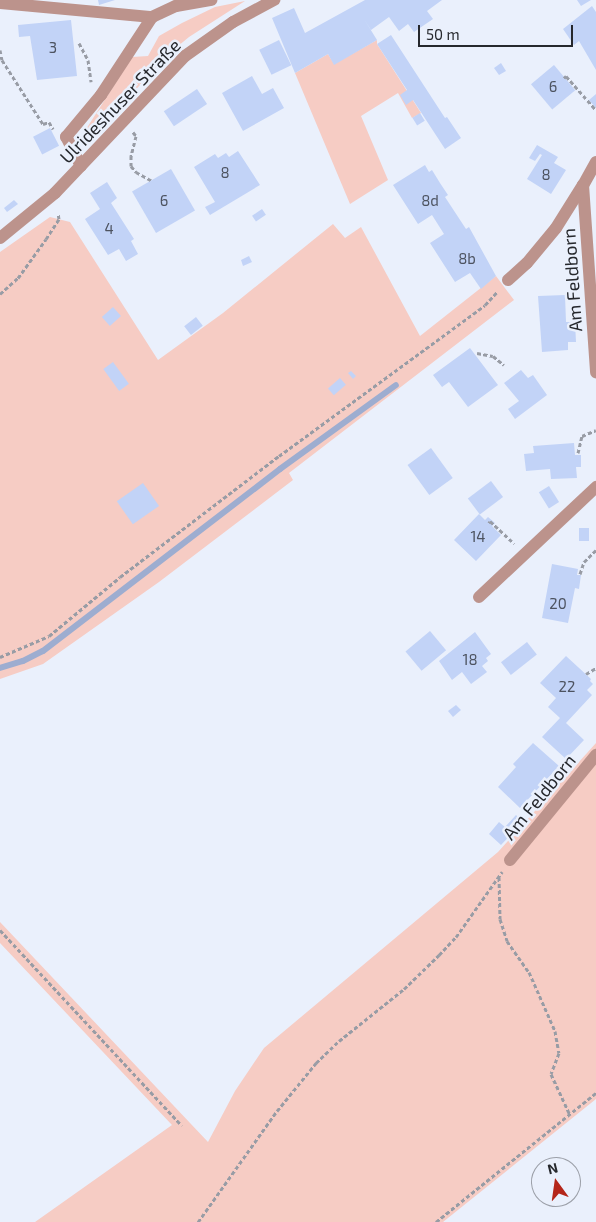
<!DOCTYPE html>
<html>
<head>
<meta charset="utf-8">
<style>
  body { margin:0 }
  #map { position:relative; width:596px; height:1222px; overflow:hidden; background:#eaf0fc; font-family:"Exo 2",sans-serif }
  div>[style] { position:absolute }
  .green>* { inset:0; background:#f6ccc4 }
  .stream>* { height:6px; margin:-3px; padding:0 3px; transform-origin:3px; border-radius:3px; background:#9dadd0 }
  .building>* { inset:0; background:#c2d3f7; transform-origin:0 0 }
  .path>* { height:3px; margin-top:-1.5px; transform-origin:0; background:repeating-linear-gradient(90deg,#989ca5 0 4px,transparent 0 6.5px) }
  .minor>* { height:12px; margin:-6px; padding:0 6px; transform-origin:6px; border-radius:6px; background:#bc938c }
  span { translate:-50% -50%; white-space:nowrap; text-align:center; line-height:1.15; -webkit-text-stroke:5px #eaf0fc; paint-order:stroke }
  .number-label { font-size:15px; color:#4d5360 }
  .number-label span { -webkit-text-stroke-width:0 }
  .street-label { font-size:18px; color:#26282d }
  .north { position:absolute; left:531px; top:1157px; width:50px; height:50px; box-sizing:border-box; background:#eaf0fc; border:1px solid #9ca0a9; border-radius:50%; rotate:346deg; font-size:14px; font-weight:700; line-height:20px; text-align:center; color:#26282d }
  .north::after { content:''; display:block; margin:auto; width:18px; height:22px; background:#b4261a; clip-path:polygon(50% 0,100% 100%,50% 72%,0 100%) }
  .scale { position:absolute; left:418px; top:25px; width:155px; height:22px; box-sizing:border-box; border:2px solid #26282d; border-top:0; padding-left:6px; font-size:15px; line-height:18px; white-space:nowrap; color:#26282d; -webkit-text-stroke:4px #eaf0fc; paint-order:stroke }
</style>
</head>
<body>
<div id="map">
  <div class="green">
    <i style="clip-path:polygon(245px 1px,189px 37px,166px 56px,88px 143px,83px 134px,132px 57px,148px 56px,159px 36px,182px 23px,215px 7px)"></i>
    <i style="clip-path:polygon(377px 40px,377px 44px,421px 113px,412px 118px,398px 93px,361px 116px,388px 180px,350px 204px,295px 73px,328px 54px,334px 64px)"></i>
    <i style="clip-path:polygon(50px 217px,70px 222px,158px 360px,223px 313px,333px 224px,345px 238px,361px 227px,420px 336px,496px 276px,514px 300px,289px 473px,293px 480px,159px 582px,43px 664px,0 679px,0 252px)"></i>
    <i style="clip-path:polygon(596px 743px,596px 1099px,443px 1222px,35px 1222px,172px 1125px,0 943px,0 922px,208px 1142px,235px 1091px,264px 1048px,498px 852px)"></i>
  </div>
  <div class="stream">
    <i style="left:0;top:668px;width:24px;rotate:-17deg"></i>
    <i style="left:23px;top:661px;width:22px;rotate:-27deg"></i>
    <i style="left:43px;top:651px;width:299px;rotate:-37.5deg"></i>
    <i style="left:280px;top:469px;width:143px;rotate:-35.9deg"></i>
  </div>
  <div class="building">
    <i style="clip-path:polygon(98px 0,115px 0,99px 5px)"></i>
    <i style="clip-path:polygon(365px 0,442px 0,427px 11px,433px 19px,414px 32px,408px 24px,399px 31px,389px 17px,371px 30px,364px 19px,377px 40px,334px 65px,328px 54px,295px 73px,272px 18px,294px 8px,305px 33px)"></i>
    <i style="clip-path:polygon(577px 0,591px 0,581px 6px)"></i>
    <i style="clip-path:polygon(592px 6px,596px 12px,596px 70px,579px 41px,574px 45px,563px 29px)"></i>
    <i style="clip-path:polygon(71px 20px,77px 76px,37px 80px,30px 36px,19px 37px,18px 25px)"></i>
    <i style="clip-path:polygon(391px 35px,445px 118px,447px 117px,461px 138px,445px 149px,413px 100px,406px 105px,400px 95px,407px 90px,377px 44px)"></i>
    <i style="left:279px;top:40px;width:28px;height:22px;rotate:64deg"></i>
    <i style="clip-path:polygon(501px 63px,506px 71px,499px 75px,494px 68px)"></i>
    <i style="left:554px;top:65px;width:33px;height:30px;rotate:50deg"></i>
    <i style="clip-path:polygon(252px 76px,262px 94px,273px 88px,284px 108px,243px 131px,222px 93px)"></i>
    <i style="left:197px;top:89px;width:18px;height:40px;rotate:56deg"></i>
    <i style="clip-path:polygon(596px 94px,596px 108px,589px 100px)"></i>
    <i style="left:420px;top:113px;width:9px;height:9px;rotate:58deg"></i>
    <i style="left:50px;top:128px;width:20px;height:19px;rotate:63deg"></i>
    <i style="clip-path:polygon(537px 145px,558px 157px,554px 163px,566px 170px,551px 194px,527px 179px,542px 155px,540px 154px,535px 161px,529px 158px)"></i>
    <i style="clip-path:polygon(238px 151px,260px 185px,210px 215px,205px 207px,215px 202px,194px 167px,215px 154px,218px 158px,226px 153px,229px 157px)"></i>
    <i style="clip-path:polygon(425px 165px,429px 172px,432px 170px,440px 183px,448px 195px,445px 197px,466px 229px,469px 227px,496px 276px,481px 289px,470px 273px,455px 282px,430px 243px,444px 234px,432px 215px,418px 224px,393px 185px)"></i>
    <i style="left:171px;top:169px;width:48px;height:45px;rotate:60deg"></i>
    <i style="clip-path:polygon(107px 182px,117px 198px,111px 203px,134px 239px,131px 241px,138px 254px,126px 261px,119px 249px,108px 255px,85px 219px,100px 209px,90px 193px)"></i>
    <i style="clip-path:polygon(14px 200px,18px 204px,7px 212px,4px 208px)"></i>
    <i style="left:262px;top:209px;width:7px;height:12px;rotate:56deg"></i>
    <i style="clip-path:polygon(249px 256px,252px 262px,243px 266px,241px 260px)"></i>
    <i style="clip-path:polygon(565px 295px,566px 322px,575px 322px,576px 342px,568px 342px,568px 350px,542px 352px,538px 296px)"></i>
    <i style="left:113px;top:307px;width:12px;height:15px;rotate:48deg"></i>
    <i style="left:196px;top:317px;width:11px;height:15px;rotate:52deg"></i>
    <i style="clip-path:polygon(470px 348px,498px 385px,468px 407px,449px 382px,442px 387px,433px 375px)"></i>
    <i style="left:113px;top:362px;width:27px;height:12px;rotate:54deg"></i>
    <i style="clip-path:polygon(521px 370px,528px 378px,533px 375px,547px 395px,515px 419px,508px 409px,519px 401px,504px 383px)"></i>
    <i style="clip-path:polygon(351px 371px,356px 376px,353px 379px,348px 373px)"></i>
    <i style="left:340px;top:378px;width:9px;height:16px;rotate:49deg"></i>
    <i style="clip-path:polygon(574px 443px,575px 455px,581px 455px,581px 467px,576px 467px,577px 478px,551px 479px,550px 469px,526px 471px,524px 454px,534px 453px,533px 446px)"></i>
    <i style="left:431px;top:448px;width:37px;height:29px;rotate:54deg"></i>
    <i style="left:491px;top:481px;width:20px;height:29px;rotate:53deg"></i>
    <i style="left:143px;top:483px;width:28px;height:32px;rotate:55deg"></i>
    <i style="left:549px;top:486px;width:19px;height:12px;rotate:58deg"></i>
    <i style="clip-path:polygon(479px 514px,485px 520px,488px 517px,495px 523px,492px 526px,501px 535px,476px 561px,454px 540px)"></i>
    <i style="left:579px;top:528px;width:10px;height:13px"></i>
    <i style="clip-path:polygon(552px 564px,578px 569px,577px 575px,581px 575px,579px 589px,575px 588px,568px 623px,542px 618px)"></i>
    <i style="left:430px;top:631px;width:25px;height:32px;rotate:50deg"></i>
    <i style="clip-path:polygon(475px 632px,491px 654px,486px 658px,488px 661px,482px 666px,487px 672px,471px 684px,462px 672px,452px 680px,439px 661px)"></i>
    <i style="left:527px;top:642px;width:16px;height:33px;rotate:52deg"></i>
    <i style="clip-path:polygon(566px 656px,591px 679px,590px 681px,593px 684px,587px 690px,592px 695px,566px 723px,584px 740px,566px 759px,542px 737px,560px 718px,548px 707px,556px 698px,540px 683px)"></i>
    <i style="clip-path:polygon(456px 705px,461px 710px,453px 717px,448px 711px)"></i>
    <i style="clip-path:polygon(533px 743px,559px 766px,520px 808px,498px 787px,516px 767px,513px 764px)"></i>
    <i style="clip-path:polygon(516px 815px,523px 822px,501px 845px,489px 834px,499px 822px,505px 827px)"></i>
  </div>
  <div class="path">
    <i style="left:79px;top:43px;width:19px;rotate:62deg"></i>
    <i style="left:88px;top:60px;width:22px;rotate:82deg"></i>
    <i style="left:0;top:50px;width:10px;rotate:79deg"></i>
    <i style="left:2px;top:60px;width:76px;rotate:57.4deg"></i>
    <i style="left:43px;top:124px;width:6px;rotate:-18deg"></i>
    <i style="left:49px;top:122px;width:8px;rotate:60deg"></i>
    <i style="left:564px;top:78px;width:3px;rotate:-45deg"></i>
    <i style="left:566px;top:76px;width:45px;rotate:48.6deg"></i>
    <i style="left:133px;top:132px;width:5px;rotate:53deg"></i>
    <i style="left:136px;top:136px;width:21px;rotate:104deg"></i>
    <i style="left:131px;top:156px;width:10px;rotate:90deg"></i>
    <i style="left:131px;top:166px;width:8px;rotate:50deg"></i>
    <i style="left:136px;top:172px;width:18px;rotate:29deg"></i>
    <i style="left:0;top:294px;width:24px;rotate:-42deg"></i>
    <i style="left:18px;top:278px;width:48px;rotate:-54.3deg"></i>
    <i style="left:46px;top:239px;width:24px;rotate:-57deg"></i>
    <i style="left:59px;top:219px;width:6px;rotate:-99deg"></i>
    <i style="left:477px;top:353px;width:16px;rotate:11deg"></i>
    <i style="left:493px;top:356px;width:14px;rotate:39deg"></i>
    <i style="left:578px;top:453px;width:17px;rotate:-77deg"></i>
    <i style="left:582px;top:436px;width:15px;rotate:-23deg"></i>
    <i style="left:489px;top:523px;width:2px;rotate:-63deg"></i>
    <i style="left:490px;top:521px;width:33px;rotate:43deg"></i>
    <i style="left:580px;top:574px;width:13px;rotate:-72deg"></i>
    <i style="left:584px;top:562px;width:17px;rotate:-45deg"></i>
    <i style="left:0;top:657px;width:53px;rotate:-23.2deg"></i>
    <i style="left:49px;top:636px;width:92px;rotate:-39.7deg"></i>
    <i style="left:120px;top:577px;width:200px;rotate:-37.3deg"></i>
    <i style="left:279px;top:456px;width:255px;rotate:-36.2deg"></i>
    <i style="left:485px;top:305px;width:18px;rotate:-47deg"></i>
    <i style="left:586px;top:674px;width:12px;rotate:-31deg"></i>
    <i style="left:499px;top:877px;width:42px;rotate:88.6deg"></i>
    <i style="left:500px;top:919px;width:23px;rotate:72deg"></i>
    <i style="left:507px;top:941px;width:38px;rotate:55deg"></i>
    <i style="left:529px;top:972px;width:64px;rotate:66.2deg"></i>
    <i style="left:555px;top:1031px;width:22px;rotate:80deg"></i>
    <i style="left:559px;top:1053px;width:22px;rotate:111deg"></i>
    <i style="left:551px;top:1074px;width:45px;rotate:65.1deg"></i>
    <i style="left:0;top:930px;width:267px;rotate:47.1deg"></i>
    <i style="left:198px;top:1222px;width:136px;rotate:-54.6deg"></i>
    <i style="left:277px;top:1111px;width:62px;rotate:-50.9deg"></i>
    <i style="left:316px;top:1063px;width:32px;rotate:-44deg"></i>
    <i style="left:339px;top:1041px;width:83px;rotate:-38.7deg"></i>
    <i style="left:404px;top:989px;width:49px;rotate:-44.2deg"></i>
    <i style="left:439px;top:955px;width:25px;rotate:-47deg"></i>
    <i style="left:456px;top:937px;width:80px;rotate:-54.7deg"></i>
    <i style="left:436px;top:1222px;width:206px;rotate:-38.9deg"></i>
  </div>
  <div class="minor">
    <i style="left:0;top:3px;width:153px;rotate:5.3deg"></i>
    <i style="left:596px;top:162px;width:26px;rotate:119deg"></i>
    <i style="left:583px;top:185px;width:188px;rotate:86deg"></i>
    <i style="left:81px;top:166px;width:33px;rotate:-117deg"></i>
    <i style="left:66px;top:137px;width:55px;rotate:-50.2deg"></i>
    <i style="left:101px;top:95px;width:93px;rotate:-56.8deg"></i>
    <i style="left:152px;top:17px;width:26px;rotate:-25deg"></i>
    <i style="left:176px;top:6px;width:36px;rotate:-10deg"></i>
    <i style="left:0;top:238px;width:71px;rotate:-39.3deg"></i>
    <i style="left:55px;top:193px;width:189px;rotate:-46.5deg"></i>
    <i style="left:185px;top:56px;width:59px;rotate:-35.3deg"></i>
    <i style="left:233px;top:22px;width:47px;rotate:-28.2deg"></i>
    <i style="left:508px;top:280px;width:25px;rotate:-42deg"></i>
    <i style="left:527px;top:263px;width:45px;rotate:-50.4deg"></i>
    <i style="left:556px;top:228px;width:51px;rotate:-57.9deg"></i>
    <i style="left:479px;top:597px;width:161px;rotate:-43.2deg"></i>
    <i style="left:510px;top:860px;width:136px;rotate:-50.7deg"></i>
  </div>
  <div class="number-label">
    <span style="left:53px;top:48px">3</span>
    <span style="left:553px;top:87px">6</span>
    <span style="left:225px;top:173px">8</span>
    <span style="left:546px;top:175px">8</span>
    <span style="left:164px;top:201px">6</span>
    <span style="left:430px;top:201px">8d</span>
    <span style="left:109px;top:229px">4</span>
    <span style="left:467px;top:259px">8b</span>
    <span style="left:478px;top:537px">14</span>
    <span style="left:558px;top:604px">20</span>
    <span style="left:470px;top:660px">18</span>
    <span style="left:567px;top:687px">22</span>
  </div>
  <div class="street-label">
    <span style="left:120px;top:101px;rotate:-46deg">Ulrideshuser Straße</span>
    <span style="left:572px;top:280px;rotate:-94deg">Am Feldborn</span>
    <span style="left:539px;top:797px;rotate:-51deg">Am Feldborn</span>
  </div>
  <div class="north">N</div>
  <div class="scale">50 m</div>
</div>
</body>
</html>
